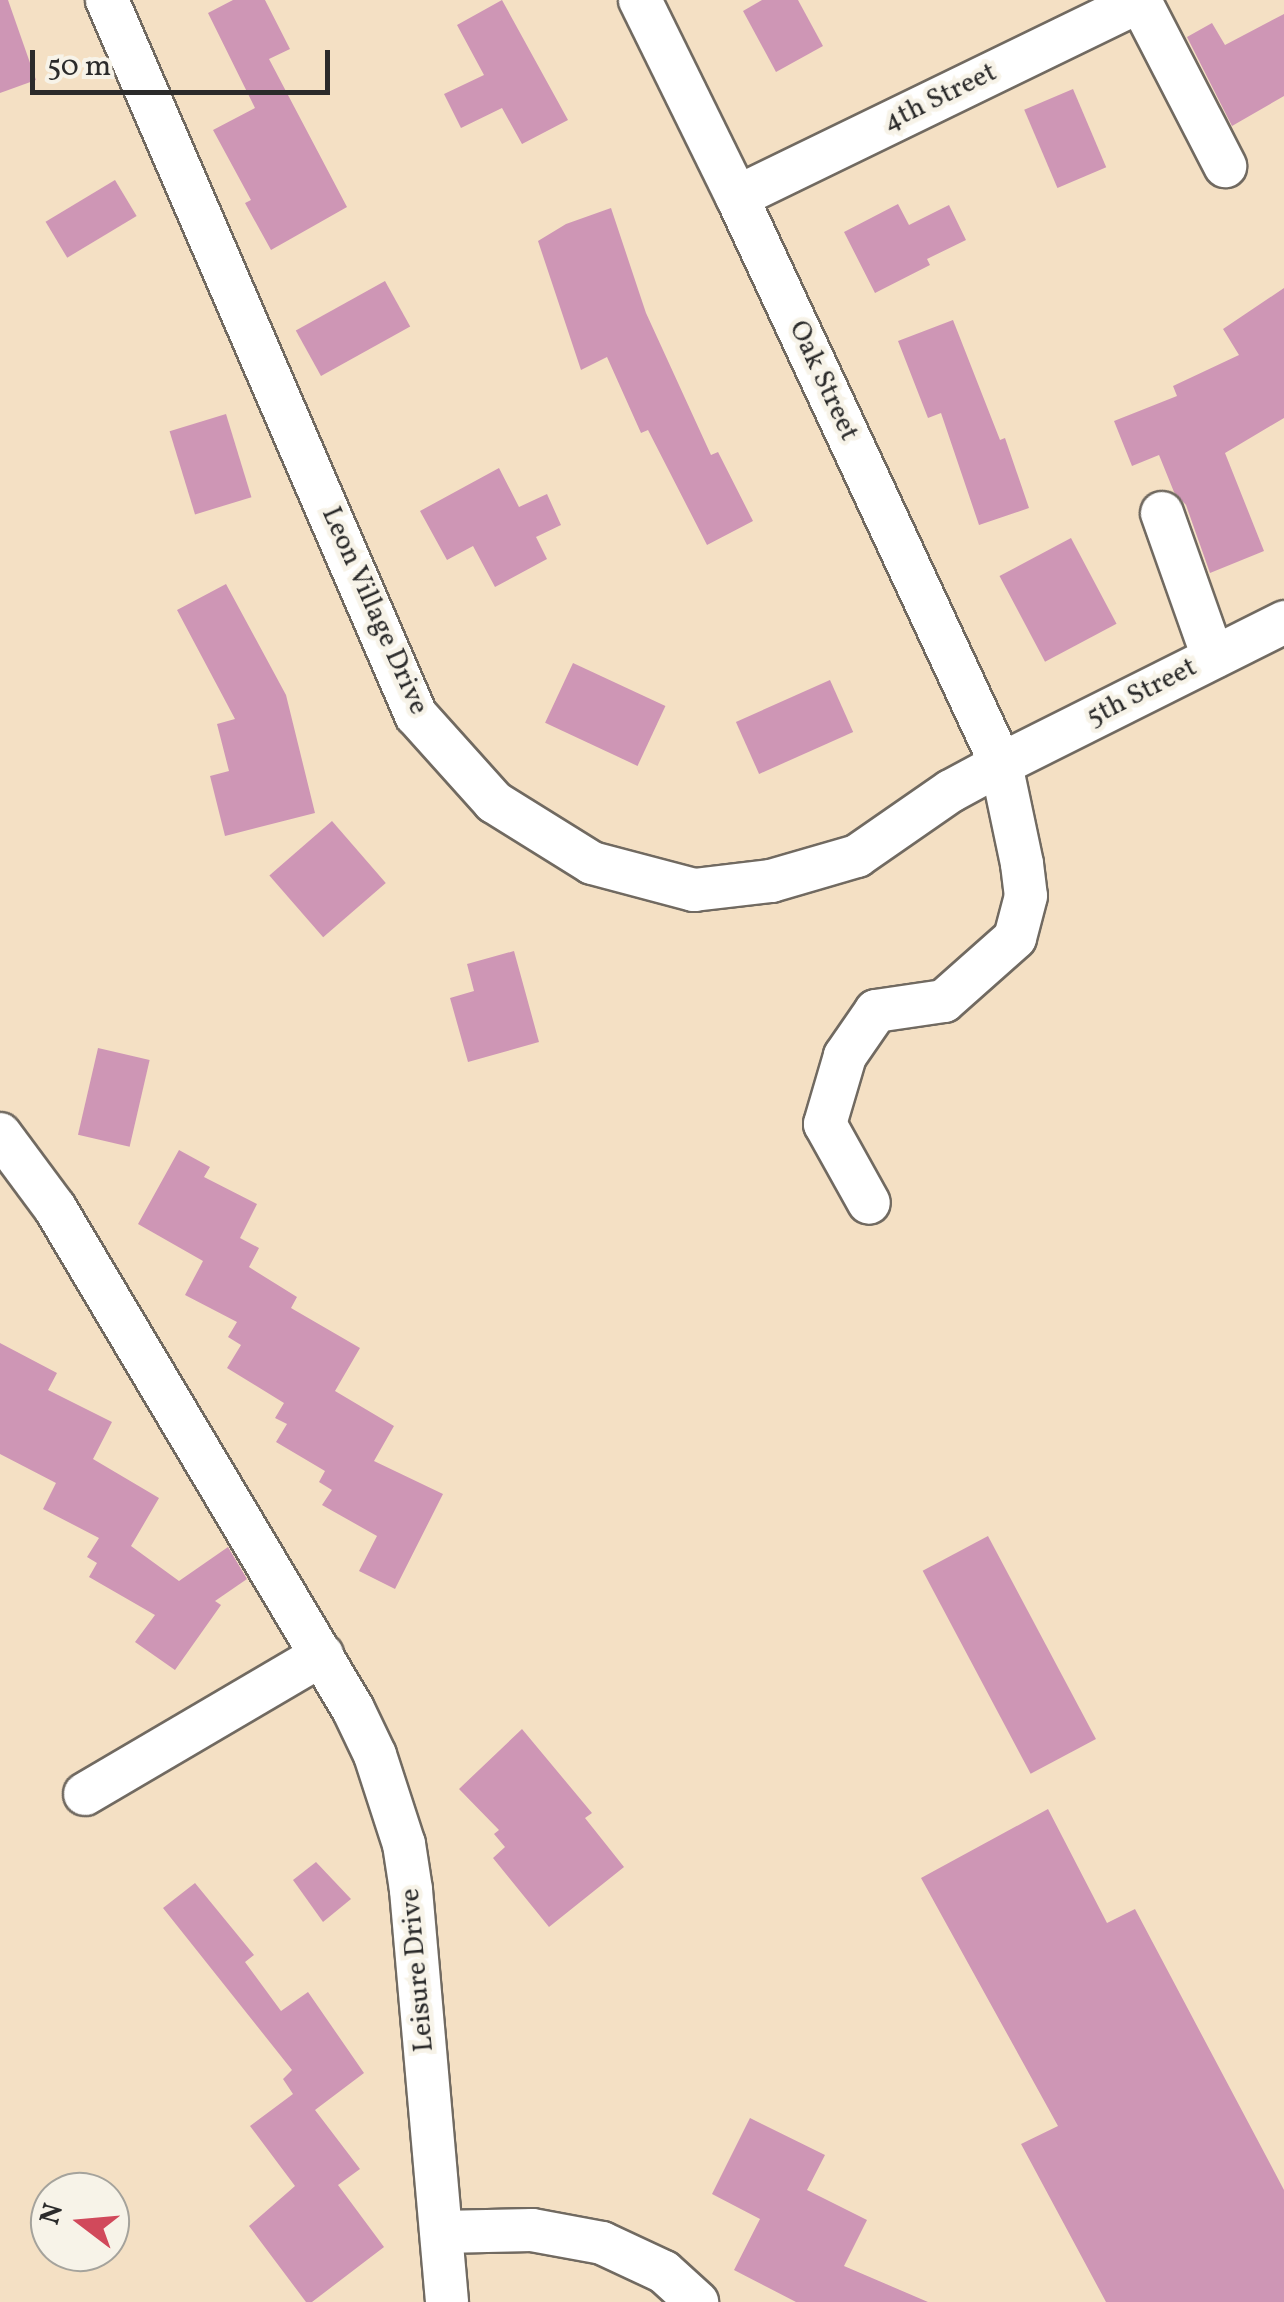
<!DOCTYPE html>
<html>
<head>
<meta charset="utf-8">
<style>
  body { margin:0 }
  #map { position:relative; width:1284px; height:2302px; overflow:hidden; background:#f4e0c4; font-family:Vollkorn,serif }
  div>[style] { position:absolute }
  .building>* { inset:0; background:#ce96b5; transform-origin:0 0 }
  .roads { filter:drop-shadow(2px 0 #716a61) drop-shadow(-2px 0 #716a61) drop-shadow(0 2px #716a61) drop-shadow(0 -2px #716a61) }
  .minor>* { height:42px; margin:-21px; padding:0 21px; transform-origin:21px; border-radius:21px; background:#fff }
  span { translate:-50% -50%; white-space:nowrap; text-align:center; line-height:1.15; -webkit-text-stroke:9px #f7f3e8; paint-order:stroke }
  .street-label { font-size:28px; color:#2b2b2b }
  .north { position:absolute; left:30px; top:2172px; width:100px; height:100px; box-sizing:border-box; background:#f7f3e8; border:2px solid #a5a39c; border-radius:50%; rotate:286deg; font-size:28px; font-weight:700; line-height:40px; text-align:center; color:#2b2b2b }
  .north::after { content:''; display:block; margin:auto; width:35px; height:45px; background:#d1495b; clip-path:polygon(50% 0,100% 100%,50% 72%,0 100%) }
  .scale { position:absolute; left:30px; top:50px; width:300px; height:45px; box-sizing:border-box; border:5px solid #2b2b2b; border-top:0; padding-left:12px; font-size:30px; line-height:35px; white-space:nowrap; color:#2b2b2b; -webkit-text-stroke:8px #f7f3e8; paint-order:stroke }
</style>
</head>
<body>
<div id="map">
  <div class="building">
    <i style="clip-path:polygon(0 0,8px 0,36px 80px,0 93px)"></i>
    <i style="clip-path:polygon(233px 0,265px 0,290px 49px,269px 59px,347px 207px,271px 250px,245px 203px,251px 200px,213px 130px,255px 108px,208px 13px)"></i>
    <i style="clip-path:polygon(502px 0,568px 120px,522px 144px,502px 108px,461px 128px,444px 94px,484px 75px,457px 25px)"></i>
    <i style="clip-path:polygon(762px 0,798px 0,823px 46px,776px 72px,743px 11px)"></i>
    <i style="clip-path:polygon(1284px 14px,1284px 96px,1232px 126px,1187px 37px,1212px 23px,1225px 45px)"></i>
    <i style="left:1073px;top:89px;width:85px;height:53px;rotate:67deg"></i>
    <i style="left:115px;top:180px;width:42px;height:81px;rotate:59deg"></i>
    <i style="clip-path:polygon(898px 204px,909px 225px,949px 205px,966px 240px,927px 259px,930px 265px,875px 293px,844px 232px)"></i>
    <i style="clip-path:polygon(611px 208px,646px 313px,711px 455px,718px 452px,753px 521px,707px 545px,648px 430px,641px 433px,607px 357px,581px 370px,538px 241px,566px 224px)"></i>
    <i style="left:385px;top:281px;width:52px;height:102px;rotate:61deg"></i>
    <i style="clip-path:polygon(1284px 288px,1284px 418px,1225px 453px,1264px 551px,1210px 573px,1186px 505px,1174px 492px,1159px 455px,1132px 466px,1114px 421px,1177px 396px,1173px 386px,1239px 355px,1223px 329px)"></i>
    <i style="clip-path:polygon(953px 320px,1000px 440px,1005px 438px,1029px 508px,979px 525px,941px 413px,928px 418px,898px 341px)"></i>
    <i style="left:226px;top:414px;width:87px;height:59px;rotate:73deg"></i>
    <i style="clip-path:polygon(499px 468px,519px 507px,547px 494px,561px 525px,536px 537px,547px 559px,495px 587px,473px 546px,447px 560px,420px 511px)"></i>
    <i style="left:1071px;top:538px;width:97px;height:81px;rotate:62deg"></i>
    <i style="clip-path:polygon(226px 584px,286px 695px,315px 813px,225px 836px,210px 776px,229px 771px,217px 724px,235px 719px,177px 610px)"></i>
    <i style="left:573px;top:663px;width:102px;height:66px;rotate:25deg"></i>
    <i style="left:830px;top:680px;width:57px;height:103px;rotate:66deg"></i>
    <i style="left:332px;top:821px;width:82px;height:83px;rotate:49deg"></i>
    <i style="clip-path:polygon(514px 951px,539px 1042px,468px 1062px,450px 998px,474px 991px,467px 964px)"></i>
    <i style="left:98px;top:1048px;width:53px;height:89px;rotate:13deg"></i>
    <i style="clip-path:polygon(179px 1150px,210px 1167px,204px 1177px,257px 1204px,240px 1238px,259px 1248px,249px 1267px,297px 1297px,291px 1308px,360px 1348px,335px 1391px,394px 1426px,374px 1461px,443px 1494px,395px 1589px,359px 1571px,377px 1536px,322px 1505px,332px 1490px,319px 1482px,325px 1471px,276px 1442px,287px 1424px,275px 1418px,284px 1403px,227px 1368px,241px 1345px,228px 1337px,237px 1322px,185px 1295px,203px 1261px,138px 1224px)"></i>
    <i style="clip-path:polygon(0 1343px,57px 1373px,48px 1390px,112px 1422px,93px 1459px,159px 1498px,131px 1546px,179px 1581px,228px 1547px,247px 1579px,215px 1601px,221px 1605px,175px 1670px,135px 1642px,155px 1615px,89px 1577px,97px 1563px,87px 1557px,99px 1538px,43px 1509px,56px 1483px,0 1454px)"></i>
    <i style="left:988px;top:1536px;width:230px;height:74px;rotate:62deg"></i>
    <i style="clip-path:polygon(522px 1729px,592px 1813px,585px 1818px,624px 1867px,549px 1927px,493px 1858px,505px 1847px,494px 1834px,499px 1830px,459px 1789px)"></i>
    <i style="clip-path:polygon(1048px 1809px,1107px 1923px,1135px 1909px,1284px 2190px,1284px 2302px,1106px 2302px,1021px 2144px,1058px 2126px,921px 1878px)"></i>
    <i style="clip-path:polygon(316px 1862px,351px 1899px,323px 1922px,293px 1880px)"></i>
    <i style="clip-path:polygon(195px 1883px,254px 1955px,245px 1962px,281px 2011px,308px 1992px,364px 2073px,315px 2110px,360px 2169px,338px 2185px,384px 2247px,312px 2302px,306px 2302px,249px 2226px,295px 2186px,250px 2126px,293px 2094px,283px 2079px,292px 2070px,163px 1908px)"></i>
    <i style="clip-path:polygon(750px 2118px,825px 2155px,807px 2190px,867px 2220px,844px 2266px,928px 2302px,796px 2302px,734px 2270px,760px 2219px,712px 2194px)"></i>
  </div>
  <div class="roads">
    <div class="minor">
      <i style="left:107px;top:0;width:779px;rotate:66.63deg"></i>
      <i style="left:416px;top:715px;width:117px;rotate:48.1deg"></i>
      <i style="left:494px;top:802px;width:115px;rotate:31.9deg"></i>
      <i style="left:592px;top:863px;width:106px;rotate:14.8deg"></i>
      <i style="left:694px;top:890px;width:78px;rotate:-6.7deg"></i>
      <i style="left:771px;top:881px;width:90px;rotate:-16.2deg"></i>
      <i style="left:857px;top:856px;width:114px;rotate:-34.7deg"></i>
      <i style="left:951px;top:791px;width:57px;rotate:-28.4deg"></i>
      <i style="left:1001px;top:764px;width:317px;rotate:-26.6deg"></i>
      <i style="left:640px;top:0;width:220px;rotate:63.8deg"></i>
      <i style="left:737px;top:197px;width:625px;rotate:65.03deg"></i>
      <i style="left:1001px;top:764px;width:102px;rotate:78.1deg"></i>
      <i style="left:1022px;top:864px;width:32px;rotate:83deg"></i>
      <i style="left:1026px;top:896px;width:43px;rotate:104.7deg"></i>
      <i style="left:1015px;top:938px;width:95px;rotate:138.4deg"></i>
      <i style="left:944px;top:1001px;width:69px;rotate:171.6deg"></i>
      <i style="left:876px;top:1011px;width:55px;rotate:124.6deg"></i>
      <i style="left:845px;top:1056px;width:71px;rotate:106.4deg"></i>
      <i style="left:825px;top:1124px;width:90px;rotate:60.9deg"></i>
      <i style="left:1140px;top:1px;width:186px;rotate:62.7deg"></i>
      <i style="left:737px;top:197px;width:450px;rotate:-25.9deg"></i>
      <i style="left:1162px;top:513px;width:153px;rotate:70.5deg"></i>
      <i style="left:0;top:1134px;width:92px;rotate:53.4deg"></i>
      <i style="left:55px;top:1208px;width:583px;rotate:59.26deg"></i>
      <i style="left:353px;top:1709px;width:51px;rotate:64.4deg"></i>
      <i style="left:375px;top:1755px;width:94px;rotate:72deg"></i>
      <i style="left:404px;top:1844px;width:47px;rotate:81.3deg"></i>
      <i style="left:411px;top:1890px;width:414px;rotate:85deg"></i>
      <i style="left:85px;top:1794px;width:275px;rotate:-30.4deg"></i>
      <i style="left:442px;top:2232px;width:90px;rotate:-1.3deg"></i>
      <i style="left:532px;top:2230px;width:71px;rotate:10.5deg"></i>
      <i style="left:602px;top:2243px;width:68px;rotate:25.1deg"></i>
      <i style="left:664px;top:2272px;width:45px;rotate:42.3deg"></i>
    </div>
  </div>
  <div class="street-label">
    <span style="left:940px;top:98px;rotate:-26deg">4th Street</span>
    <span style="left:823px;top:381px;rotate:65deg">Oak Street</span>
    <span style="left:374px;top:611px;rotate:66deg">Leon Village Drive</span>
    <span style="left:1142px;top:693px;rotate:-27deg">5th Street</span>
    <span style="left:418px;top:1970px;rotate:-95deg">Leisure Drive</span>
  </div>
  <div class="north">N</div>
  <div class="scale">50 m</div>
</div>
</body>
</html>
